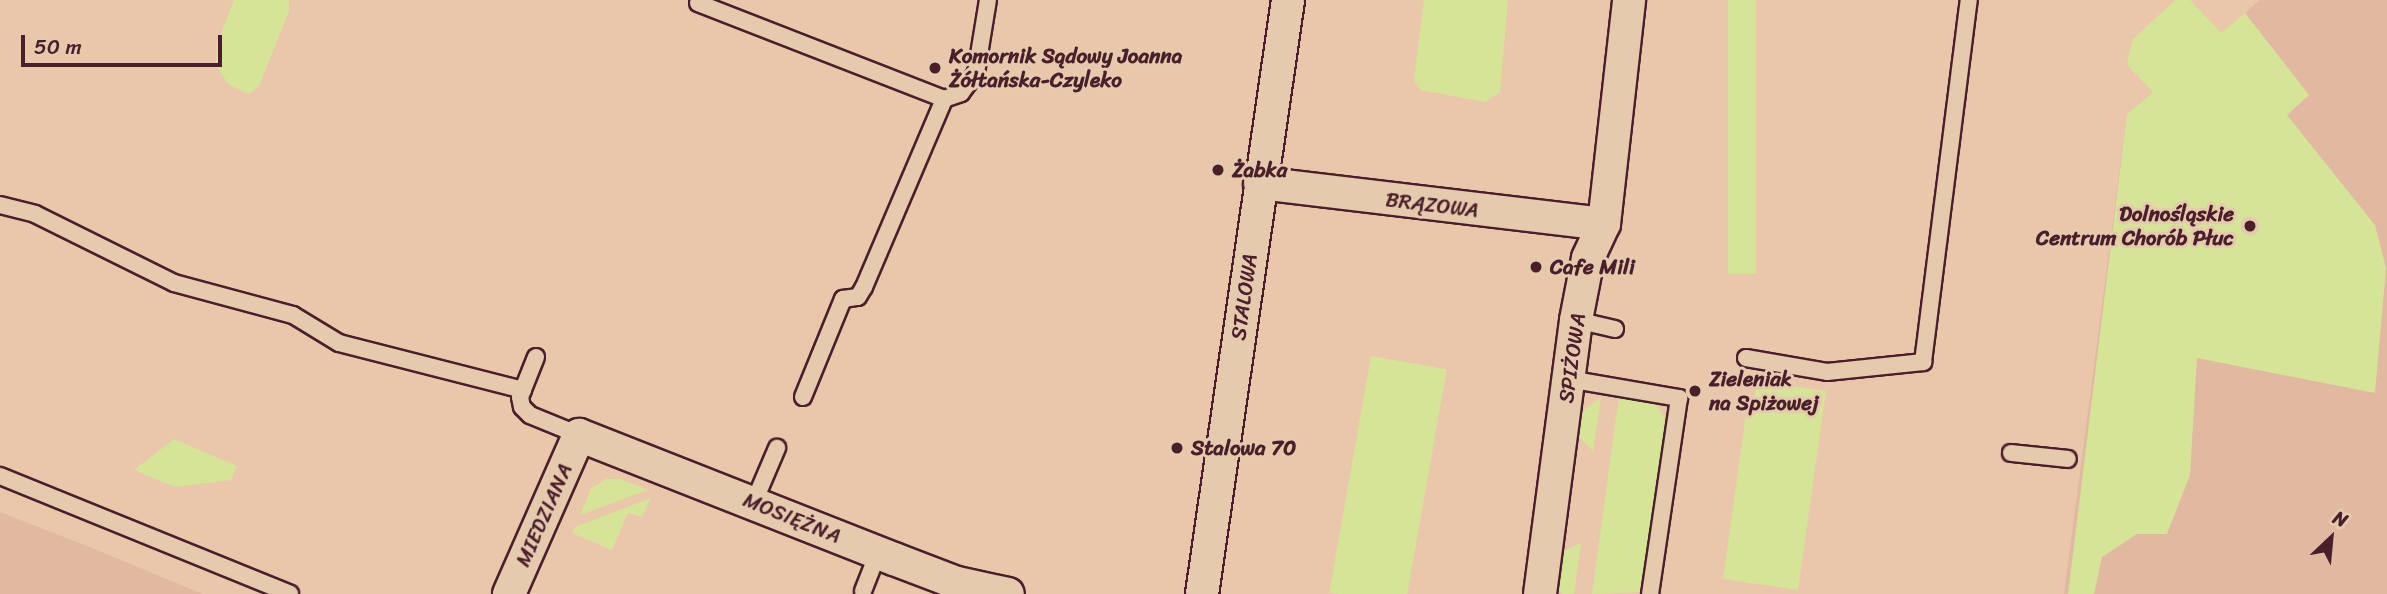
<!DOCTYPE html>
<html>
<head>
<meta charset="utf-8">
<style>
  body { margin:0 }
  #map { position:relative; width:2387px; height:594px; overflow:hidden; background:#eac7ab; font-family:Sriracha,sans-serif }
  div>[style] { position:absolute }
  .built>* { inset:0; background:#e1b9a1 }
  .green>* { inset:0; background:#d5e497; transform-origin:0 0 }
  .roads { filter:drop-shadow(2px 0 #4a1f2b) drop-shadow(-2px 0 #4a1f2b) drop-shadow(0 2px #4a1f2b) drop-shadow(0 -2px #4a1f2b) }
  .lane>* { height:16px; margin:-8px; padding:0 8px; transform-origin:8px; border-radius:8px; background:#e5caad }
  .street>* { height:32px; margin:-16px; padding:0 16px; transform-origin:16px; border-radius:16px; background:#e5caad }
  .dots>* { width:19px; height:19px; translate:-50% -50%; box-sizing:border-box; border:4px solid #e5caad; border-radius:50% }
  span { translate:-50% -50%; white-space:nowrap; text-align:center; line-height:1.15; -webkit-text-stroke:6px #e5caad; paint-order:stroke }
  .poi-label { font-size:21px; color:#4a1f2b; font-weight:700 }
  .left { translate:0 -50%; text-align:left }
  .right { translate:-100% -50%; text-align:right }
  .street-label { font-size:21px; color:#4a1f2b }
  .north { position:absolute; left:2296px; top:503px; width:70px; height:70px; -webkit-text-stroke:5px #e5caad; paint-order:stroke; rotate:26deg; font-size:19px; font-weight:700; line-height:28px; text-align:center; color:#4a1f2b }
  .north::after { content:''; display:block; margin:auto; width:24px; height:32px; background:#4a1f2b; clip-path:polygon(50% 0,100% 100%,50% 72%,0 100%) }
  .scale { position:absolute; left:21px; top:35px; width:201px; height:32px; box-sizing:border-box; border:4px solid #4a1f2b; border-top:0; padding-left:9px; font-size:21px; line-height:24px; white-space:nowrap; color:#4a1f2b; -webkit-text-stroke:5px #e5caad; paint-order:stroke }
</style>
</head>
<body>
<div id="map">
  <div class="built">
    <i style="clip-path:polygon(2260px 0,2387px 0,2387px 594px,2064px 594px,2127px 114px)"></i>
    <i style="clip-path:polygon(0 512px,97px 550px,203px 594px,0 594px)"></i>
  </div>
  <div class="green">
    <i style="clip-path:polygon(234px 0,289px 0,289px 11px,259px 86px,249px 94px,229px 85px,216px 66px,217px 43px)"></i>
    <i style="clip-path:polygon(1424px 0,1508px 0,1500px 92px,1485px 102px,1420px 90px,1414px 80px)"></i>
    <i style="left:1728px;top:0;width:28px;height:274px"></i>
    <i style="clip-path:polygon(2175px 0,2190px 0,2221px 33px,2245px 13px,2309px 95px,2287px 115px,2375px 225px,2386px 268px,2375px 393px,2197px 358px,2190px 475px,2167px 534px,2137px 534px,2102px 557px,2094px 594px,2068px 594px,2127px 114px,2153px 92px,2127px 65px,2132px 40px)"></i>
    <i style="left:1371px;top:356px;width:77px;height:240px;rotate:10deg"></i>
    <i style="clip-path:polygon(1757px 381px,1826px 391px,1798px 590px,1723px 579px,1746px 414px,1752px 414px)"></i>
    <i style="clip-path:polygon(1619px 396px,1656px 404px,1666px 421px,1644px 592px,1592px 594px)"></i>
    <i style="clip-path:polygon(1601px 397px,1593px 451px,1576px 434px,1580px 413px)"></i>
    <i style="clip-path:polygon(174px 439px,237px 466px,231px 480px,175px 487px,134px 470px)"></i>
    <i style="clip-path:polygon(606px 479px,620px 479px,648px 490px,580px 515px,591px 489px)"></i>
    <i style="clip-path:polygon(651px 498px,642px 517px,628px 513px,612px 550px,572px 533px,575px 527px)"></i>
    <i style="clip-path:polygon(1581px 543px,1574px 594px,1562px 594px,1554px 582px,1559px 553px)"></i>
  </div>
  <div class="roads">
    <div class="lane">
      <i style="left:698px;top:3px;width:264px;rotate:21.3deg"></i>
      <i style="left:944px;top:99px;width:18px;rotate:-19deg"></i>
      <i style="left:961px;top:93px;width:25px;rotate:-53deg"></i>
      <i style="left:976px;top:73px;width:74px;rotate:-80.7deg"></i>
      <i style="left:0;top:205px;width:36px;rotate:14deg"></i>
      <i style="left:35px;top:214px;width:155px;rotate:26.4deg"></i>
      <i style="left:174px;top:283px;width:123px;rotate:15.1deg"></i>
      <i style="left:293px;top:315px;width:54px;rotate:31.3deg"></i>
      <i style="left:339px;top:343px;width:190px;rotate:14.3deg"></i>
      <i style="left:1576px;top:320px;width:40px;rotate:13deg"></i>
      <i style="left:536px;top:357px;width:43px;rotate:111.8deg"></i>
      <i style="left:520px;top:397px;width:10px;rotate:79deg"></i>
      <i style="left:522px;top:407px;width:11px;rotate:45deg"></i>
      <i style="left:530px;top:415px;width:53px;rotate:22.2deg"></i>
      <i style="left:1746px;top:358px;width:82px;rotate:9.8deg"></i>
      <i style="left:1827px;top:372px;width:97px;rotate:-5.9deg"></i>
      <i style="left:1923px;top:362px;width:365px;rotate:-82.8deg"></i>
      <i style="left:1568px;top:379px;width:113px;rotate:9.7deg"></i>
      <i style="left:1679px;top:398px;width:198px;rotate:98.4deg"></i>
      <i style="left:803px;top:397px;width:106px;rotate:-67.8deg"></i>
      <i style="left:843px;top:299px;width:15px;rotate:-8deg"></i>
      <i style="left:858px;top:297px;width:12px;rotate:-59deg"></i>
      <i style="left:864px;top:287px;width:204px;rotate:-66.9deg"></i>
      <i style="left:2011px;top:453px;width:57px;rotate:6deg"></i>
      <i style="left:0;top:476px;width:313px;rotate:22.1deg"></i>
      <i style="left:754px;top:502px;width:59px;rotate:-66.9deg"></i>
      <i style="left:863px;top:591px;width:41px;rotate:-68.5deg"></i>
    </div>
    <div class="street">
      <i style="left:1260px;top:183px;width:346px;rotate:6.8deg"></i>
      <i style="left:509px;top:594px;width:174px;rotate:-66.2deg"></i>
      <i style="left:579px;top:435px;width:339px;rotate:21.5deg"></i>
      <i style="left:894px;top:559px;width:67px;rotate:20.9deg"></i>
      <i style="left:957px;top:583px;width:52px;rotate:12.2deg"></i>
      <i style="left:1202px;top:594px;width:600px;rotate:-81.76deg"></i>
      <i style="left:1540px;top:594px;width:276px;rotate:-82.5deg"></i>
      <i style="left:1576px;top:320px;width:63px;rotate:-79deg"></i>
      <i style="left:1588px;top:258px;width:38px;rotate:-65deg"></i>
      <i style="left:1604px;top:224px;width:225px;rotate:-83.6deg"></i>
    </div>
  </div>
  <div class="dots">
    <i style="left:935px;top:68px;background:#4a1f2b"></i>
    <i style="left:1218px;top:170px;background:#4a1f2b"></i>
    <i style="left:2250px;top:226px;background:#4a1f2b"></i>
    <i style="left:1536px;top:267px;background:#4a1f2b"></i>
    <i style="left:1695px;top:391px;background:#4a1f2b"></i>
    <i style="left:1177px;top:448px;background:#4a1f2b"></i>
  </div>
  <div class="poi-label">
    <span class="left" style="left:949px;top:68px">Komornik Sądowy Joanna<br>Żółtańska-Czyleko</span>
    <span class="left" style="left:1232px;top:170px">Żabka</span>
    <span class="right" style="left:2234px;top:226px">Dolnośląskie<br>Centrum Chorób Płuc</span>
    <span class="left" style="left:1550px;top:267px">Cafe Mili</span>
    <span class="left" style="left:1709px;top:391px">Zieleniak<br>na Spiżowej</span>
    <span class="left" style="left:1191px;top:448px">Stalowa 70</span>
  </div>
  <div class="street-label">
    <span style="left:1432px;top:205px;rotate:7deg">BRĄZOWA</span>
    <span style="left:1244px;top:297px;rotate:-82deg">STALOWA</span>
    <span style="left:1572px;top:358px;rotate:-82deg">SPIŻOWA</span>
    <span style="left:544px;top:515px;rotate:-66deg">MIEDZIANA</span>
    <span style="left:792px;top:518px;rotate:22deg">MOSIĘŻNA</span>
  </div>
  <div class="north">N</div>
  <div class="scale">50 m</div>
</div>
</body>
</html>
